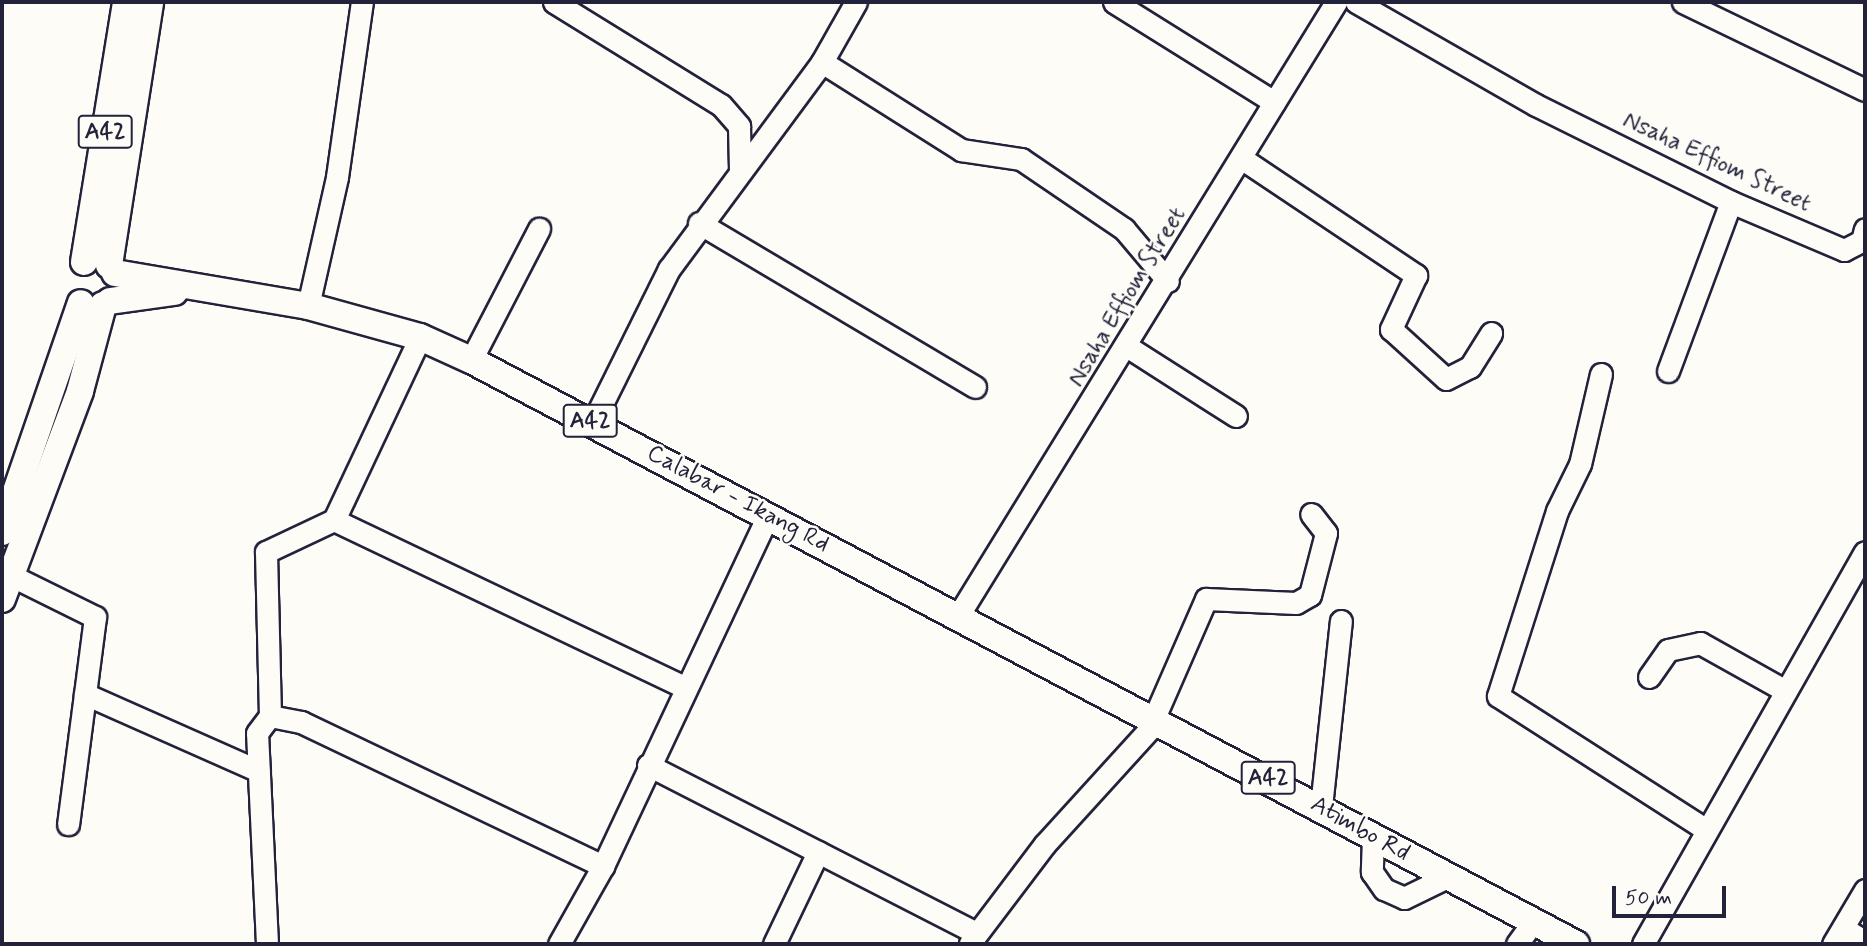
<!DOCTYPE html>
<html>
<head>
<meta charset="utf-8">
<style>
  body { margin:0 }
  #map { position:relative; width:1867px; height:946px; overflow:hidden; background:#fdfcf7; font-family:Mynerve,sans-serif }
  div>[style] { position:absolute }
  .roads { filter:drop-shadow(2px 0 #22223b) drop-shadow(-2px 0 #22223b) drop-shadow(0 2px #22223b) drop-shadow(0 -2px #22223b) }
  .minor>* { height:21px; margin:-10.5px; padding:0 10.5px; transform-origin:10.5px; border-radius:10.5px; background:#fdfcf7 }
  .major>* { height:26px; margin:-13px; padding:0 13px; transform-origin:13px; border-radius:13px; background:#fdfcf7 }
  span { translate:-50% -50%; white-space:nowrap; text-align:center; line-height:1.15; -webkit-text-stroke:5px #fdfcf7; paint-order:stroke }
  .shield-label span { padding:2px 5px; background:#fdfcf7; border:2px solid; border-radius:5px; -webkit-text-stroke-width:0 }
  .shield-label { font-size:23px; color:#22223b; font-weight:700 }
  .street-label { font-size:24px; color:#22223b }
  .frame { position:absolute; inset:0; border:4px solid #22223b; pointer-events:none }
  .scale { position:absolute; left:1612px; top:886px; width:114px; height:32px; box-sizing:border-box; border:4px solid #22223b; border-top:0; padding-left:9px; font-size:21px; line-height:24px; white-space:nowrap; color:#22223b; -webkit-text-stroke:5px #fdfcf7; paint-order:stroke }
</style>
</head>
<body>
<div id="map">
  <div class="roads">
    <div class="minor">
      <i style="left:554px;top:2px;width:196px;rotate:31.7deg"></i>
      <i style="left:721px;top:105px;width:28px;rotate:49deg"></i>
      <i style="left:739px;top:126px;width:45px;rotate:88.7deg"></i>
      <i style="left:1114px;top:2px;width:189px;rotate:32deg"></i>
      <i style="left:1356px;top:2px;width:207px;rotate:29.8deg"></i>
      <i style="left:1536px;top:105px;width:218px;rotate:26.4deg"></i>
      <i style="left:1731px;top:202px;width:123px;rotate:23deg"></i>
      <i style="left:1844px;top:250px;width:20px;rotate:-27deg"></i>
      <i style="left:1862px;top:241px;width:12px;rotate:-76deg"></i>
      <i style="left:1683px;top:2px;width:202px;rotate:25.8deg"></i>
      <i style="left:822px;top:62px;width:165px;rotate:32.3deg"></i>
      <i style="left:961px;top:150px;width:61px;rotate:8.5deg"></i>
      <i style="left:1021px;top:159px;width:125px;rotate:34.2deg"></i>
      <i style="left:1124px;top:229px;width:68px;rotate:49.8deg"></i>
      <i style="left:1241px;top:158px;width:211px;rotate:33.8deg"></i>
      <i style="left:1416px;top:275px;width:60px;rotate:114.8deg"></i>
      <i style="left:1391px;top:329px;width:74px;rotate:42.3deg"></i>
      <i style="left:1446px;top:379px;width:27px;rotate:-27deg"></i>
      <i style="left:1470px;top:367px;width:40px;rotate:-58deg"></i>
      <i style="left:699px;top:223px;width:321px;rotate:30.7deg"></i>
      <i style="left:308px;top:306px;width:132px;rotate:-77.3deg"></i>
      <i style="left:337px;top:177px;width:177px;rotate:-81.9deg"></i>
      <i style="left:1128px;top:347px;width:128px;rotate:32.6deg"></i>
      <i style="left:471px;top:360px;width:148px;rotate:-62.6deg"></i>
      <i style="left:1668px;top:371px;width:180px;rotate:-69.6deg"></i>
      <i style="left:1601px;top:374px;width:92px;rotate:103.1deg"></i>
      <i style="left:1580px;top:464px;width:52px;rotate:116.1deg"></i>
      <i style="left:1557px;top:511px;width:194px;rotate:107.7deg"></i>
      <i style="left:1498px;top:696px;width:248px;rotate:32.7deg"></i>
      <i style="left:593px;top:422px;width:171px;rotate:-63.6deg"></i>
      <i style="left:669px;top:269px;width:257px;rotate:-53.5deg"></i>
      <i style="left:822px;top:62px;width:69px;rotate:-60.5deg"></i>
      <i style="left:334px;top:520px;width:388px;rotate:25.5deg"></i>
      <i style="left:10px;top:575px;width:95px;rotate:26.3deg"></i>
      <i style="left:95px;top:617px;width:209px;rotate:97.4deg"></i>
      <i style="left:958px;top:616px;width:721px;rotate:-58.38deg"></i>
      <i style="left:1649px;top:677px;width:33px;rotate:-55deg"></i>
      <i style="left:1668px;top:650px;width:33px;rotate:-12deg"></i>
      <i style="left:1700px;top:643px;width:98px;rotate:29.2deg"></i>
      <i style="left:85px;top:694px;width:190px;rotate:23.9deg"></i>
      <i style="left:270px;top:716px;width:164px;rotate:-91.4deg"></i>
      <i style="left:266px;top:552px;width:75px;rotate:-25.2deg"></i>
      <i style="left:334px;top:520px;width:202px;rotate:-64.8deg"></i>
      <i style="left:1154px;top:718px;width:130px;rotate:-66.4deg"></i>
      <i style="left:1206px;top:599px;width:90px;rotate:2.5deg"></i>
      <i style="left:1296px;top:603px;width:16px;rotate:-30deg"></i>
      <i style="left:1310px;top:595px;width:64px;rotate:-75.5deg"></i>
      <i style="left:1326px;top:533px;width:24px;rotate:-128deg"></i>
      <i style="left:648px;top:765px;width:369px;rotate:27.1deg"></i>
      <i style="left:1321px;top:807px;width:187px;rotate:-83.9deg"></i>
      <i style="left:1373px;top:837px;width:35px;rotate:92deg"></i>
      <i style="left:1372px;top:872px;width:21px;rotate:55deg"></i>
      <i style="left:1384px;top:889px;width:22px;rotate:24deg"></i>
      <i style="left:1404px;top:898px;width:48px;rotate:-26deg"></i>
      <i style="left:1843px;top:928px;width:26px;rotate:32deg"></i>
      <i style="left:970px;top:943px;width:124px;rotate:-52.9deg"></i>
      <i style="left:1045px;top:844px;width:168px;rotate:-47.7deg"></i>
      <i style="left:267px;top:944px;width:211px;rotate:-92.7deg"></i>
      <i style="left:257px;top:733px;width:21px;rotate:-53deg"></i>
      <i style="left:270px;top:716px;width:32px;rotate:11deg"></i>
      <i style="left:301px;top:722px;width:335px;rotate:25.5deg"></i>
      <i style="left:559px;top:944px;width:90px;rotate:-60.6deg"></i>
      <i style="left:603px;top:866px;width:388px;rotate:-64.8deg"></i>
      <i style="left:774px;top:944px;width:102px;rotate:-64.4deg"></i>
      <i style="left:1517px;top:944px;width:27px;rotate:-54deg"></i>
      <i style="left:1643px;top:944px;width:450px;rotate:-60.5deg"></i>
      <i style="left:1833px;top:944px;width:63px;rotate:-59.3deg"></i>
    </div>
    <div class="major">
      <i style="left:84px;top:262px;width:263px;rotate:-80.8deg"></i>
      <i style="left:109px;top:265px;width:266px;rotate:-81.1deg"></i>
      <i style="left:115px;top:273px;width:196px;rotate:9.7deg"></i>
      <i style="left:308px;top:306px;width:116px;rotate:15.5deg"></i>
      <i style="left:420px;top:337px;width:56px;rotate:24.3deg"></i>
      <i style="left:471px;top:360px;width:1250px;rotate:27.86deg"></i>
      <i style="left:110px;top:301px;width:65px;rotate:-8deg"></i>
      <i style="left:2px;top:532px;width:242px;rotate:-71deg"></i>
      <i style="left:2px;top:599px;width:222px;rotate:-69.4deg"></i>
      <i style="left:80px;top:391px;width:89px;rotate:-75deg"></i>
    </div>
  </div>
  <div class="shield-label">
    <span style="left:105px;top:132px">A42</span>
    <span style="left:590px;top:421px">A42</span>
    <span style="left:1268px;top:778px">A42</span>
  </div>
  <div class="street-label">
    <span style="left:1717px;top:162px;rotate:25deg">Nsaha Effiom Street</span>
    <span style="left:1127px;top:297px;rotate:-59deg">Nsaha Effiom Street</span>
    <span style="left:738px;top:499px;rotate:28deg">Calabar - Ikang Rd</span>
    <span style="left:1360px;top:829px;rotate:29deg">Atimbo Rd</span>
  </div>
  <div class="frame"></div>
  <div class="scale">50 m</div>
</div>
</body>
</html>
